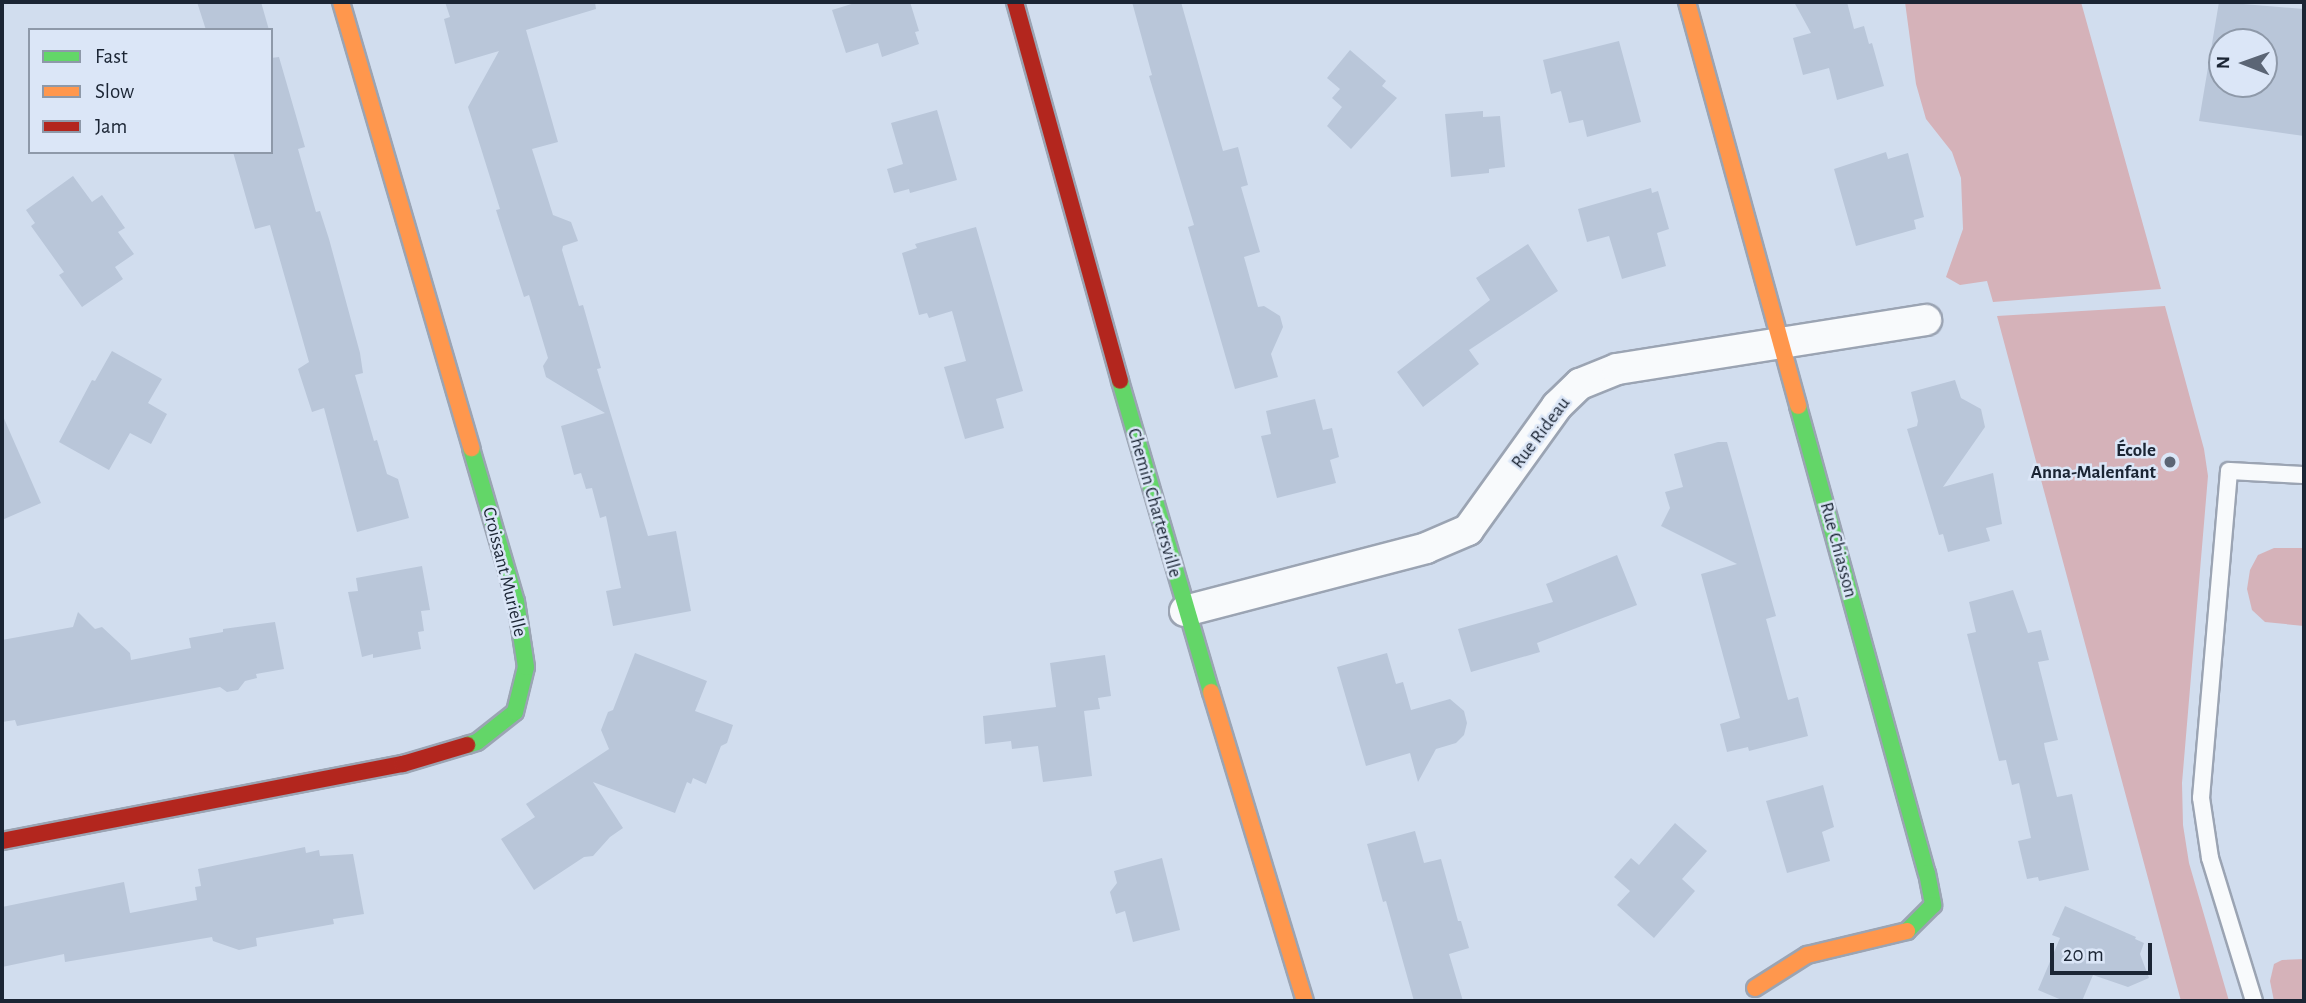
<!DOCTYPE html>
<html>
<head>
<meta charset="utf-8">
<style>
  body { margin:0 }
  #map { position:relative; width:2306px; height:1003px; overflow:hidden; background:#d1ddee; font-family:"Alegreya Sans",sans-serif }
  div>[style] { position:absolute }
  .green>* { inset:0; background:#d5b2b9 }
  .building>* { inset:0; background:#b9c6d9 }
  .roads { filter:drop-shadow(2px 0 #9ba4b3) drop-shadow(-2px 0 #9ba4b3) drop-shadow(0 2px #9ba4b3) drop-shadow(0 -2px #9ba4b3) }
  .lane>* { height:16px; margin:-8px; padding:0 8px; transform-origin:8px; border-radius:8px; background:#f8fafc }
  .street>* { height:30px; margin:-15px; padding:0 15px; transform-origin:15px; border-radius:15px; background:#f8fafc }
  .fast>* { height:16px; margin:-8px; padding:0 8px; transform-origin:8px; border-radius:8px; background:#63d668 }
  .slow>* { height:16px; margin:-8px; padding:0 8px; transform-origin:8px; border-radius:8px; background:#ff974d }
  .jam>* { height:16px; margin:-8px; padding:0 8px; transform-origin:8px; border-radius:8px; background:#b3261e }
  .dots>* { width:19px; height:19px; translate:-50% -50%; box-sizing:border-box; border:4px solid #dbe6f7; border-radius:50% }
  span { translate:-50% -50%; white-space:nowrap; text-align:center; line-height:1.15; -webkit-text-stroke:5px #dbe6f7; paint-order:stroke }
  .street-label { font-size:19px; color:#1b2534 }
  .poi-label { font-size:19px; color:#1b2534; font-weight:700 }
  .right { translate:-100% -50%; text-align:right }
  .frame { position:absolute; inset:0; border:4px solid #1b2534; pointer-events:none }
  .legend { position:absolute; left:28px; top:28px; width:245px; height:126px; box-sizing:border-box; background:#dbe6f7; border:2px solid #8e99a9; margin:0; padding:9px 12px; list-style:none; font-size:21px; color:#1b2534 }
  .legend li { display:flex; align-items:center; gap:14px; height:35px }
  .legend b { width:35px; border:2px solid #8e99a9 }
  .north { position:absolute; left:2208px; top:28px; width:70px; height:70px; box-sizing:border-box; background:#dbe6f7; border:2px solid #8e99a9; border-radius:50%; rotate:271deg; font-size:19px; font-weight:700; line-height:28px; text-align:center; color:#1b2534 }
  .north::after { content:''; display:block; margin:auto; width:24px; height:32px; background:#5b6575; clip-path:polygon(50% 0,100% 100%,50% 72%,0 100%) }
  .scale { position:absolute; left:2050px; top:943px; width:102px; height:32px; box-sizing:border-box; border:4px solid #1b2534; border-top:0; padding-left:9px; font-size:21px; line-height:24px; white-space:nowrap; color:#1b2534; -webkit-text-stroke:5px #dbe6f7; paint-order:stroke }
</style>
</head>
<body>
<div id="map">
  <div class="green">
    <i style="clip-path:polygon(1905px 2px,2081px 2px,2161px 289px,1993px 302px,1987px 281px,1960px 285px,1946px 277px,1963px 229px,1961px 178px,1952px 152px,1926px 119px,1916px 84px)"></i>
    <i style="clip-path:polygon(2165px 306px,2204px 449px,2208px 476px,2182px 783px,2183px 825px,2189px 863px,2229px 1001px,2181px 1001px,1997px 316px)"></i>
    <i style="clip-path:polygon(2274px 548px,2304px 548px,2304px 626px,2265px 622px,2252px 610px,2247px 589px,2250px 570px,2258px 555px)"></i>
    <i style="clip-path:polygon(2304px 959px,2304px 1001px,2274px 1001px,2270px 981px,2274px 964px,2282px 960px)"></i>
  </div>
  <div class="building">
    <i style="clip-path:polygon(197px 2px,261px 2px,269px 30px,206px 30px)"></i>
    <i style="clip-path:polygon(445px 2px,595px 2px,596px 9px,526px 30px,558px 142px,532px 149px,553px 215px,571px 222px,578px 241px,563px 246px,562px 250px,579px 306px,583px 305px,601px 368px,597px 369px,648px 536px,676px 531px,691px 611px,613px 626px,606px 591px,621px 588px,606px 516px,600px 518px,592px 488px,586px 489px,581px 473px,574px 475px,561px 426px,605px 413px,546px 377px,543px 366px,548px 358px,529px 295px,524px 297px,496px 210px,500px 209px,468px 107px,499px 51px,455px 64px,444px 19px,450px 17px)"></i>
    <i style="clip-path:polygon(858px 2px,910px 2px,919px 31px,915px 32px,919px 44px,882px 57px,878px 43px,846px 53px,832px 10px)"></i>
    <i style="clip-path:polygon(1132px 2px,1181px 2px,1223px 151px,1238px 147px,1248px 185px,1241px 187px,1260px 252px,1244px 257px,1258px 307px,1264px 306px,1280px 316px,1283px 327px,1271px 354px,1278px 377px,1235px 389px,1188px 227px,1194px 225px,1149px 76px,1152px 75px)"></i>
    <i style="clip-path:polygon(1794px 2px,1847px 2px,1854px 29px,1864px 26px,1869px 44px,1872px 43px,1884px 86px,1837px 100px,1829px 68px,1803px 75px,1793px 38px,1811px 33px)"></i>
    <i style="clip-path:polygon(evenodd,2219px 2px,2304px 9px,2304px 136px,2199px 121px,2219px 2px,2222px 42px,2264px 42px,2264px 84px,2222px 84px,2222px 42px)"></i>
    <i style="clip-path:polygon(1619px 41px,1641px 122px,1587px 137px,1583px 120px,1569px 123px,1561px 91px,1551px 94px,1543px 60px)"></i>
    <i style="clip-path:polygon(1350px 50px,1386px 81px,1382px 86px,1397px 98px,1351px 149px,1327px 126px,1342px 107px,1332px 98px,1340px 89px,1327px 78px)"></i>
    <i style="clip-path:polygon(279px 57px,305px 147px,298px 149px,316px 212px,320px 211px,329px 239px,360px 353px,363px 373px,355px 375px,374px 441px,377px 440px,387px 474px,398px 479px,409px 518px,357px 532px,324px 408px,312px 412px,298px 369px,309px 362px,270px 225px,255px 229px,233px 152px,271px 152px,271px 58px)"></i>
    <i style="clip-path:polygon(937px 110px,957px 180px,910px 193px,909px 189px,894px 193px,887px 169px,903px 164px,891px 123px)"></i>
    <i style="clip-path:polygon(1483px 111px,1483px 117px,1500px 116px,1505px 167px,1489px 169px,1489px 173px,1451px 177px,1445px 114px)"></i>
    <i style="clip-path:polygon(1886px 152px,1888px 159px,1908px 153px,1924px 217px,1914px 220px,1916px 229px,1856px 246px,1834px 169px)"></i>
    <i style="clip-path:polygon(73px 176px,92px 202px,102px 195px,125px 228px,118px 232px,134px 254px,115px 267px,123px 279px,82px 307px,59px 275px,64px 272px,31px 226px,35px 223px,26px 210px)"></i>
    <i style="clip-path:polygon(1651px 188px,1652px 193px,1658px 191px,1669px 229px,1657px 233px,1666px 266px,1622px 279px,1609px 236px,1587px 242px,1578px 209px)"></i>
    <i style="clip-path:polygon(976px 227px,1023px 391px,996px 399px,1004px 428px,965px 439px,944px 367px,966px 361px,952px 311px,929px 318px,927px 313px,919px 315px,902px 253px,917px 248px,915px 244px)"></i>
    <i style="clip-path:polygon(1528px 244px,1558px 291px,1469px 350px,1479px 364px,1423px 407px,1397px 372px,1490px 300px,1476px 278px)"></i>
    <i style="clip-path:polygon(112px 351px,162px 379px,148px 403px,167px 414px,151px 444px,130px 433px,109px 470px,59px 442px,92px 380px,95px 381px)"></i>
    <i style="clip-path:polygon(1955px 380px,1961px 398px,1981px 409px,1985px 427px,1943px 487px,1993px 473px,2002px 524px,1986px 528px,1990px 541px,1948px 552px,1943px 534px,1939px 535px,1907px 429px,1917px 426px,1918px 421px,1911px 392px)"></i>
    <i style="clip-path:polygon(1315px 399px,1323px 430px,1332px 428px,1339px 457px,1330px 460px,1336px 483px,1277px 498px,1261px 436px,1271px 434px,1266px 411px)"></i>
    <i style="clip-path:polygon(2px 414px,41px 503px,2px 520px)"></i>
    <i style="clip-path:polygon(1718px 442px,1727px 442px,1776px 616px,1766px 619px,1788px 700px,1798px 697px,1808px 736px,1749px 751px,1748px 747px,1727px 752px,1720px 724px,1740px 718px,1701px 574px,1737px 564px,1661px 526px,1670px 508px,1665px 492px,1683px 487px,1674px 454px)"></i>
    <i style="clip-path:polygon(1617px 555px,1637px 605px,1537px 643px,1540px 652px,1471px 672px,1458px 629px,1553px 602px,1546px 584px)"></i>
    <i style="clip-path:polygon(422px 566px,430px 610px,421px 611px,424px 631px,418px 632px,421px 649px,373px 658px,373px 654px,362px 657px,348px 592px,358px 591px,356px 578px)"></i>
    <i style="clip-path:polygon(2013px 590px,2028px 633px,2041px 630px,2049px 660px,2038px 662px,2058px 740px,2044px 743px,2045px 749px,2057px 797px,2072px 794px,2089px 870px,2039px 881px,2038px 877px,2027px 879px,2018px 841px,2031px 838px,2019px 783px,2012px 785px,2006px 760px,1999px 761px,1967px 634px,1976px 632px,1969px 602px)"></i>
    <i style="clip-path:polygon(78px 612px,95px 629px,102px 627px,130px 653px,131px 660px,191px 648px,189px 638px,223px 632px,223px 629px,275px 622px,284px 669px,256px 674px,257px 678px,245px 681px,238px 690px,227px 692px,220px 687px,17px 726px,15px 720px,2px 722px,2px 640px,73px 627px)"></i>
    <i style="clip-path:polygon(635px 653px,707px 681px,695px 711px,733px 725px,727px 743px,721px 746px,706px 784px,693px 778px,691px 784px,687px 782px,675px 813px,593px 782px,623px 828px,610px 837px,593px 856px,584px 857px,534px 890px,501px 839px,535px 817px,526px 804px,609px 749px,601px 730px,608px 712px,613px 710px)"></i>
    <i style="clip-path:polygon(1387px 653px,1396px 684px,1403px 682px,1411px 710px,1450px 699px,1464px 711px,1467px 723px,1464px 735px,1456px 743px,1436px 749px,1418px 782px,1410px 753px,1366px 766px,1337px 667px)"></i>
    <i style="clip-path:polygon(1105px 655px,1111px 696px,1098px 698px,1100px 709px,1084px 711px,1092px 776px,1043px 782px,1038px 746px,1012px 749px,1011px 741px,985px 744px,983px 716px,1056px 707px,1050px 663px)"></i>
    <i style="clip-path:polygon(1823px 785px,1834px 827px,1822px 832px,1830px 861px,1787px 873px,1766px 801px)"></i>
    <i style="clip-path:polygon(1675px 823px,1707px 851px,1682px 879px,1695px 891px,1654px 938px,1617px 905px,1630px 891px,1614px 877px,1631px 858px,1639px 865px)"></i>
    <i style="clip-path:polygon(1415px 831px,1424px 863px,1441px 859px,1458px 921px,1461px 921px,1469px 948px,1449px 954px,1463px 1001px,1414px 1001px,1386px 901px,1383px 902px,1367px 844px)"></i>
    <i style="clip-path:polygon(305px 847px,306px 853px,319px 850px,320px 856px,353px 854px,364px 914px,333px 919px,334px 924px,256px 938px,257px 946px,239px 950px,213px 941px,212px 937px,65px 962px,64px 954px,2px 967px,2px 907px,124px 882px,130px 913px,197px 900px,195px 887px,201px 886px,198px 869px)"></i>
    <i style="clip-path:polygon(1162px 858px,1180px 930px,1133px 942px,1125px 911px,1116px 914px,1110px 892px,1117px 883px,1114px 871px)"></i>
    <i style="clip-path:polygon(2065px 906px,2136px 937px,2135px 939px,2144px 943px,2140px 954px,2149px 978px,2128px 987px,2093px 975px,2082px 1001px,2064px 1001px,2038px 990px,2060px 938px,2052px 935px)"></i>
  </div>
  <div class="roads">
    <div class="lane">
      <i style="left:2254px;top:1001px;width:150px;rotate:-107.1deg"></i>
      <i style="left:2210px;top:858px;width:61px;rotate:-98.5deg"></i>
      <i style="left:2201px;top:798px;width:328px;rotate:-85.1deg"></i>
      <i style="left:2229px;top:471px;width:75px;rotate:3.1deg"></i>
    </div>
    <div class="street">
      <i style="left:1185px;top:611px;width:249px;rotate:-14.6deg"></i>
      <i style="left:1426px;top:548px;width:46px;rotate:-23.2deg"></i>
      <i style="left:1468px;top:530px;width:153px;rotate:-54.3deg"></i>
      <i style="left:1557px;top:406px;width:32px;rotate:-44deg"></i>
      <i style="left:1580px;top:384px;width:40px;rotate:-22deg"></i>
      <i style="left:1617px;top:369px;width:313px;rotate:-9deg"></i>
    </div>
    <div class="fast">
      <i style="left:1120px;top:381px;width:324px;rotate:73.7deg"></i>
      <i style="left:1798px;top:406px;width:484px;rotate:74.6deg"></i>
      <i style="left:1927px;top:873px;width:33px;rotate:79deg"></i>
      <i style="left:1933px;top:905px;width:37px;rotate:135deg"></i>
      <i style="left:467px;top:745px;width:10px;rotate:-17deg"></i>
      <i style="left:477px;top:742px;width:48px;rotate:-38.3deg"></i>
      <i style="left:515px;top:712px;width:46px;rotate:-76.3deg"></i>
      <i style="left:526px;top:667px;width:66px;rotate:-98.7deg"></i>
      <i style="left:516px;top:602px;width:160px;rotate:-106.3deg"></i>
    </div>
    <div class="slow">
      <i style="left:341px;top:2px;width:465px;rotate:73.7deg"></i>
      <i style="left:1687px;top:2px;width:419px;rotate:74.6deg"></i>
      <i style="left:1211px;top:692px;width:323px;rotate:73.1deg"></i>
      <i style="left:1755px;top:988px;width:62px;rotate:-32.4deg"></i>
      <i style="left:1807px;top:955px;width:103px;rotate:-13.5deg"></i>
    </div>
    <div class="jam">
      <i style="left:1015px;top:2px;width:393px;rotate:74.5deg"></i>
      <i style="left:2px;top:841px;width:408px;rotate:-10.9deg"></i>
      <i style="left:403px;top:764px;width:67px;rotate:-16.5deg"></i>
    </div>
  </div>
  <div class="dots">
    <i style="left:2170px;top:462px;background:#5b6575"></i>
  </div>
  <div class="street-label">
    <span style="left:1541px;top:433px;rotate:-53deg">Rue Rideau</span>
    <span style="left:1154px;top:503px;rotate:74deg">Chemin Chartersville</span>
    <span style="left:1838px;top:550px;rotate:75deg">Rue Chiasson</span>
    <span style="left:504px;top:572px;rotate:76deg">Croissant Murielle</span>
  </div>
  <div class="poi-label">
    <span class="right" style="left:2156px;top:462px">École<br>Anna-Malenfant</span>
  </div>
  <div class="frame"></div>
  <ul class="legend">
  <li><b style="height:9px;background:#63d668"></b>Fast</li>
  <li><b style="height:9px;background:#ff974d"></b>Slow</li>
  <li><b style="height:9px;background:#b3261e"></b>Jam</li>
  </ul>
  <div class="north">N</div>
  <div class="scale">20 m</div>
</div>
</body>
</html>
